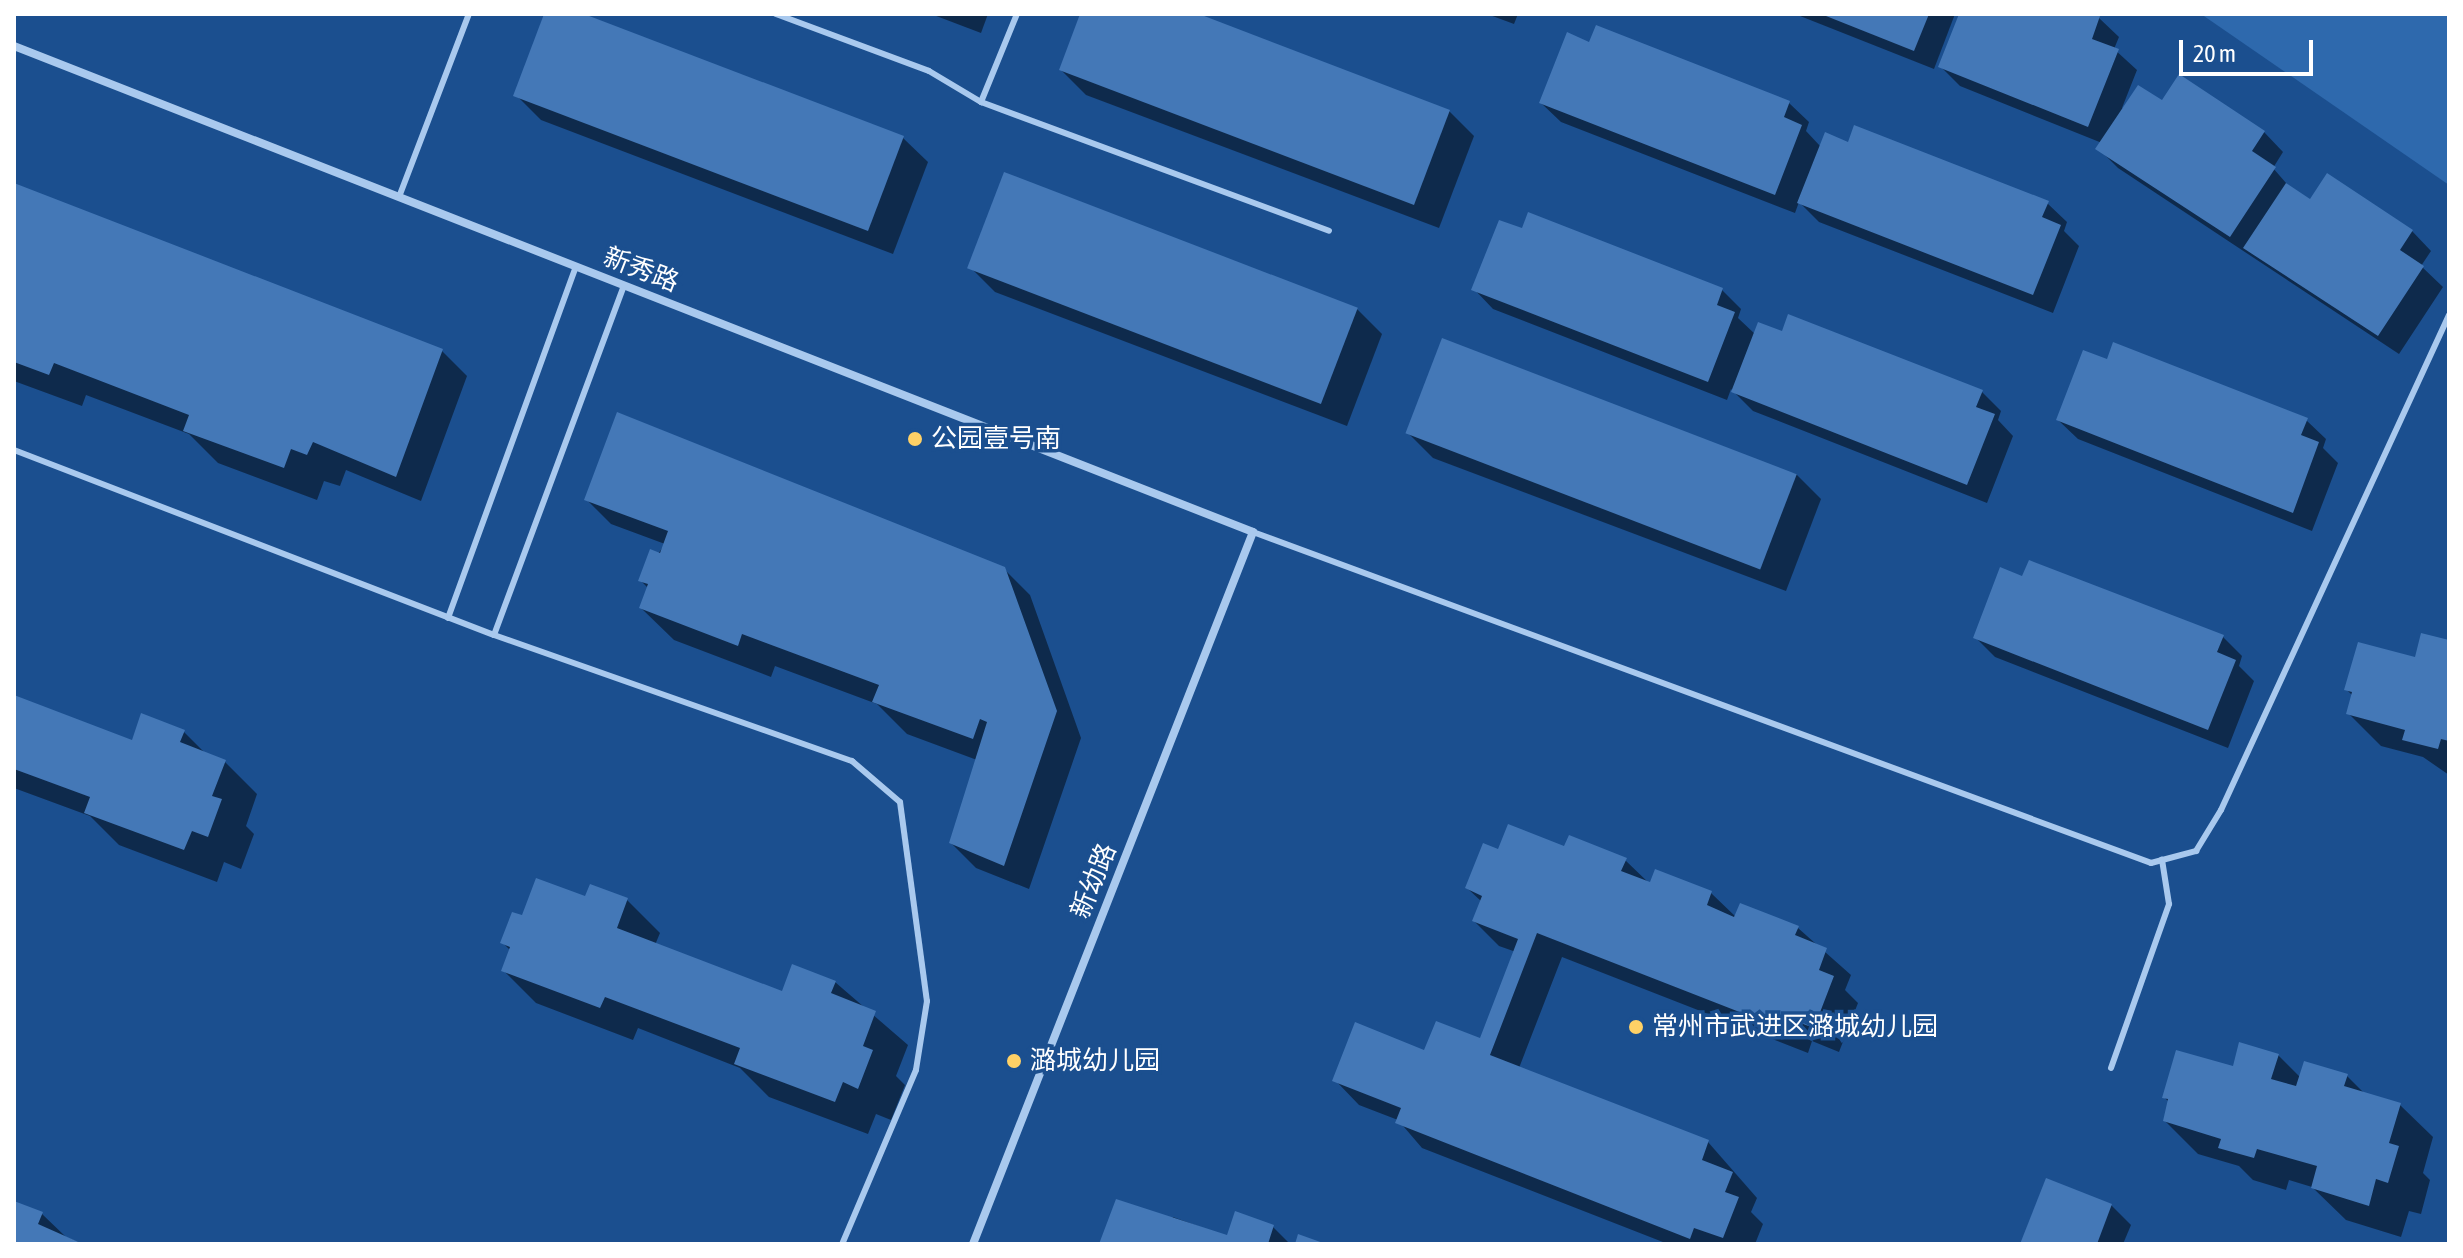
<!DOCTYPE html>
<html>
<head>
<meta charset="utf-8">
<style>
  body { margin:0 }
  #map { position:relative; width:2463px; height:1258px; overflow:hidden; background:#1b4f8f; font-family:"Asap Condensed","Noto Sans SC",sans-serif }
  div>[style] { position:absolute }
  .green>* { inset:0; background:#2e69ad }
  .shadow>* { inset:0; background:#0007 }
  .building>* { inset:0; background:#4478b7; transform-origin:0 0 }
  .service>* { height:6px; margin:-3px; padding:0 3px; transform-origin:3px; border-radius:3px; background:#a9c9ee }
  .minor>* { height:8px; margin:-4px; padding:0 4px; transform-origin:4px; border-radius:4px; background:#a9c9ee }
  .dots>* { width:22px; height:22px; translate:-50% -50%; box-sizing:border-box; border:4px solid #1b4f8f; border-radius:50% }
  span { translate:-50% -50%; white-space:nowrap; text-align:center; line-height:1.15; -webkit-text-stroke:7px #1b4f8f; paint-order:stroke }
  .street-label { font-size:26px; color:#fff }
  .poi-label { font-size:26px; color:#fff }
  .left { translate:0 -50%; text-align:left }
  .frame { position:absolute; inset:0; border:16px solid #fff; pointer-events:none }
  .scale { position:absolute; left:2179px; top:40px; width:134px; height:36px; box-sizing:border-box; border:4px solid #fff; border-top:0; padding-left:10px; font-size:24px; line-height:28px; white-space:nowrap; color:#fff; -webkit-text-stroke:6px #1b4f8f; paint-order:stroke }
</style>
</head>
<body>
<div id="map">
  <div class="green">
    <i style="clip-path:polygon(2201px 14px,2449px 14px,2449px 185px)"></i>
  </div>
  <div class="shadow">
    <i style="clip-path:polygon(546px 14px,578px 14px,903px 138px,928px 162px,893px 254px,541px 120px,516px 95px)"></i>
    <i style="clip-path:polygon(931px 14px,988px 14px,981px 33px)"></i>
    <i style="clip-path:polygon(1083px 14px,1193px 14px,1449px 111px,1474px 136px,1439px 228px,1086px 95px,1061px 70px)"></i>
    <i style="clip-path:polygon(1487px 14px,1518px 14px,1514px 24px)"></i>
    <i style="clip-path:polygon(1795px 14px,1955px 14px,1934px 69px)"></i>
    <i style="clip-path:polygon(1962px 14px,2099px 18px,2119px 37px,2114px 49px,2137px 70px,2122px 108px,2163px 103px,2264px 132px,2283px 152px,2273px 168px,2293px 191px,2311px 202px,2412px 231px,2431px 251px,2421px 266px,2443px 287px,2399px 354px,2118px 168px,2098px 148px,2102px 143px,1960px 86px,1940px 66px)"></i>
    <i style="clip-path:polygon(1591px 44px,1789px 103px,1809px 122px,1806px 131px,1821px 147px,2047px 203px,2067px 222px,2064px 231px,2079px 246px,2053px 313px,1819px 222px,1799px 202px,1795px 213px,1561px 122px,1541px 103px)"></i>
    <i style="clip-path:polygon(14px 185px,442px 351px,467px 376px,421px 501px,346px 470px,340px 486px,324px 481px,317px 500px,218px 463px,189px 434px,86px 395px,82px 406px,14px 381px)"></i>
    <i style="clip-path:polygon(970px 267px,1357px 309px,1382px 334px,1347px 426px,995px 292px)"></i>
    <i style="clip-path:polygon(1474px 289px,1722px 290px,1741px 309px,1738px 318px,1756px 335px,1982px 392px,2001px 411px,1998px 420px,2013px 436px,1987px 503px,1753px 411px,1731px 389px,1727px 400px,1493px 309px)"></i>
    <i style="clip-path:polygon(2058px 420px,2306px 420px,2326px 439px,2323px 448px,2338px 463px,2312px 531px,2078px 439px)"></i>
    <i style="clip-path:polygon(1408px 433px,1796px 474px,1821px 499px,1786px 591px,1433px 458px)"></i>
    <i style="clip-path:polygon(586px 499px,1004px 569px,1030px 595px,1081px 738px,1029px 889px,976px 868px,951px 843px,977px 760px,907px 734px,877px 704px,775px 666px,771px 677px,674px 640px,641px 608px,648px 588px,640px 580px,665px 544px,611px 524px)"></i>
    <i style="clip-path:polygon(1975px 637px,2223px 637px,2242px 656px,2239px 666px,2254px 681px,2228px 748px,1995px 657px)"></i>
    <i style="clip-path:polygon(2449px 642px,2449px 775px,2423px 757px,2381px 746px,2348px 713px,2353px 696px,2347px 690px)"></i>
    <i style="clip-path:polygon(14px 697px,133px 742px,184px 732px,207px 755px,225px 762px,257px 794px,246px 826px,254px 834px,241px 869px,224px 862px,217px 882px,119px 845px,90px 816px,14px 788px)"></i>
    <i style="clip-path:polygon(1566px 849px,1625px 860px,1651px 885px,1711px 893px,1736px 917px,1798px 928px,1851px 975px,1845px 990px,1858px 1003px,1839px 1052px,1812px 1041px,1808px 1053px,1562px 957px,1519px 1068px,1708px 1142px,1757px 1198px,1751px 1212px,1763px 1224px,1755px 1244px,1668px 1244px,1422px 1148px,1398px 1120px,1359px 1105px,1335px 1080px,1481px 1041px,1516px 952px,1499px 946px,1474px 921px,1482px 902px,1467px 888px,1499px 852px)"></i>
    <i style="clip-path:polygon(586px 899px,627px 900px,660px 933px,655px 945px,783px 994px,835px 982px,908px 1045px,896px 1076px,905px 1085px,891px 1120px,876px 1114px,868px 1134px,769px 1097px,740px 1068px,638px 1028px,633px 1040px,536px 1003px,503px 970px,511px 951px,503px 943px,523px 918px)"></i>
    <i style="clip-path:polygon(2278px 1055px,2301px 1078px,2347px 1076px,2365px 1094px,2400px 1105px,2433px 1137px,2423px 1173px,2430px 1180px,2421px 1214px,2409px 1211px,2401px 1237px,2346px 1220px,2312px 1187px,2289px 1180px,2286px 1190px,2253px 1180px,2239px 1166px,2198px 1154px,2165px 1121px,2170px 1103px,2164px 1097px)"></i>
    <i style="clip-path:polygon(14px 1203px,42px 1214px,66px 1237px,83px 1244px,14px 1244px)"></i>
    <i style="clip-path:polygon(2111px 1205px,2131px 1225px,2123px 1244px,2023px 1244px)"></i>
    <i style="clip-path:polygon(1173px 1217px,1228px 1237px,1273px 1227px,1290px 1244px,1101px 1244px,1170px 1224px)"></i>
  </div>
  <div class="building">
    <i style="clip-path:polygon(544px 14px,584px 14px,904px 136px,868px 231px,513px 96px)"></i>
    <i style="clip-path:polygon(1080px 14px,1199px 14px,1450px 110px,1414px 205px,1059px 70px)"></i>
    <i style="clip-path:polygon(1821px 14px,1929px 14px,1914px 51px)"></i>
    <i style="clip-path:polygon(1959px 14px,2100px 16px,2092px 39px,2119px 49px,2088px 127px,1938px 67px)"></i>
    <i style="clip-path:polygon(1596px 25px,1790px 101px,1784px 117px,1802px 125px,1775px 195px,1539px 103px,1567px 32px,1589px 42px)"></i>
    <i style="clip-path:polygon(2179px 74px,2265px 131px,2252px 151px,2276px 167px,2230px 237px,2095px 149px,2138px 85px,2162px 100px)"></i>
    <i style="clip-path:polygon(1854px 125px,2049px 201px,2042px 217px,2061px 225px,2033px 295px,1797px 203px,1825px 132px,1848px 142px)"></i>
    <i style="left:1004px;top:172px;width:379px;height:103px;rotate:21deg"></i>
    <i style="clip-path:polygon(2327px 173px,2413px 230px,2400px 250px,2424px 266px,2378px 336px,2243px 248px,2286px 183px,2310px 199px)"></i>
    <i style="clip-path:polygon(14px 183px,443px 349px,396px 477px,313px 442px,307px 455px,291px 449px,284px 468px,183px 431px,189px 415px,54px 363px,49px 375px,14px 362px)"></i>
    <i style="clip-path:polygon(1528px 212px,1723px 288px,1717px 305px,1735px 312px,1708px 382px,1471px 290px,1499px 220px,1522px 228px)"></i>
    <i style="clip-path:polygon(1788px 314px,1983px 390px,1976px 407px,1995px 414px,1967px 485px,1731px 392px,1758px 322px,1782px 331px)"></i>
    <i style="left:1442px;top:338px;width:380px;height:102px;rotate:21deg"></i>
    <i style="clip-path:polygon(2113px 342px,2308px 418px,2301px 435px,2319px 442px,2293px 513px,2056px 420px,2083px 350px,2107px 359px)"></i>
    <i style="clip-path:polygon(617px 412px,1005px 567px,1057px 711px,1004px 866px,949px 843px,987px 722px,980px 719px,973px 739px,872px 702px,879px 685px,742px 634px,738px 646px,639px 608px,648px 584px,638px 581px,650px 549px,660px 553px,668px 531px,584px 500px)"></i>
    <i style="clip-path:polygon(2029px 560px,2224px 635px,2217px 652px,2236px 660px,2208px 730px,1973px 638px,2000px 567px,2022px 576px)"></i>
    <i style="clip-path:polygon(2421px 633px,2449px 640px,2449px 741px,2441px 739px,2438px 749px,2402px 740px,2405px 730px,2346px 714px,2352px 692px,2344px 690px,2358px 642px,2415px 657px)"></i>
    <i style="clip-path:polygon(14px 695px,132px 740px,141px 713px,185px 730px,180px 742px,226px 760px,212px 796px,222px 799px,208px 837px,192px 831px,184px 850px,84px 813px,90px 797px,14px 769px)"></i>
    <i style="clip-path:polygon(1508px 824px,1564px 846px,1569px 835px,1627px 858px,1621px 871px,1650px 882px,1655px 869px,1712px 891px,1707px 905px,1734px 917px,1740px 903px,1799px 926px,1795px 935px,1827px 948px,1819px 970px,1834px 976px,1814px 1028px,1787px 1018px,1783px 1029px,1537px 933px,1490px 1055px,1709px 1140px,1702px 1160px,1733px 1172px,1725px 1192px,1739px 1197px,1723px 1238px,1694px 1228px,1690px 1239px,1395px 1123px,1401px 1108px,1332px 1081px,1355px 1022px,1424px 1050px,1436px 1021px,1480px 1038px,1518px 939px,1472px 921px,1482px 896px,1465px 888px,1483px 843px,1498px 849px)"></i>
    <i style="clip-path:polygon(536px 878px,585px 896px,590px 884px,628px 898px,617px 928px,782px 991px,792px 964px,836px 981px,831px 993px,876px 1011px,863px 1046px,873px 1050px,858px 1089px,843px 1082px,835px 1102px,734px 1064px,740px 1048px,605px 997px,600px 1008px,501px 971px,510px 947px,500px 943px,512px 912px,522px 915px)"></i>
    <i style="clip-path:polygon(2239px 1042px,2279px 1054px,2271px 1079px,2296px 1086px,2304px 1061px,2348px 1074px,2344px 1086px,2401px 1103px,2389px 1143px,2399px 1146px,2388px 1183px,2376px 1179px,2369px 1206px,2311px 1188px,2317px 1166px,2257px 1149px,2254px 1158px,2218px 1148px,2221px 1139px,2163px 1121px,2168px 1099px,2162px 1098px,2176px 1050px,2233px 1066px)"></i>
    <i style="clip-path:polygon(2046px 1178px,2112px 1204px,2097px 1244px,2020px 1244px)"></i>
    <i style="clip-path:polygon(1116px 1199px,1227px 1235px,1235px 1211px,1274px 1225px,1268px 1244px,1099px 1244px)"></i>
    <i style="clip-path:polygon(14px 1201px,43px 1212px,38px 1224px,83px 1244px,14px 1244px)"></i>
    <i style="clip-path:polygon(1298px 1234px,1326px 1244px,1295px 1244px)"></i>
  </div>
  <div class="service">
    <i style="left:776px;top:14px;width:163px;rotate:20.4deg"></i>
    <i style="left:929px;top:71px;width:61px;rotate:30.8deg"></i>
    <i style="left:981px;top:102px;width:371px;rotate:20.3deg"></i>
    <i style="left:981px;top:102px;width:95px;rotate:-67.8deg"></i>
    <i style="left:399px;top:197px;width:196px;rotate:-69.1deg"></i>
    <i style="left:14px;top:450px;width:514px;rotate:21.08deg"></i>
    <i style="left:494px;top:635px;width:380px;rotate:19.4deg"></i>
    <i style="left:852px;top:761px;width:63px;rotate:40.5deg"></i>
    <i style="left:900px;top:802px;width:201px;rotate:82.3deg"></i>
    <i style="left:927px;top:1001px;width:70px;rotate:99.1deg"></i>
    <i style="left:916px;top:1070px;width:189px;rotate:113deg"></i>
    <i style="left:1253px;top:532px;width:957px;rotate:20.23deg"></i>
    <i style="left:2151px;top:863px;width:47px;rotate:-14.9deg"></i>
    <i style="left:2196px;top:851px;width:48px;rotate:-58.6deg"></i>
    <i style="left:2221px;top:810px;width:545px;rotate:-65.27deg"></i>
    <i style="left:448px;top:618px;width:374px;rotate:-70deg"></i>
    <i style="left:494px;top:635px;width:373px;rotate:-69.6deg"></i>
    <i style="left:2111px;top:1068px;width:174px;rotate:-70.5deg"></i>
    <i style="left:2169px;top:904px;width:45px;rotate:-99deg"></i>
  </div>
  <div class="minor">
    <i style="left:14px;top:46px;width:1331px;rotate:21.42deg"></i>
    <i style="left:1253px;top:532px;width:765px;rotate:111.47deg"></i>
  </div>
  <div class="dots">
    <i style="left:915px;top:439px;background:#ffd166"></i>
    <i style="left:1636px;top:1027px;background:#ffd166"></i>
    <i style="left:1014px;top:1061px;background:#ffd166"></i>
  </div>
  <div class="street-label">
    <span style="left:641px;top:270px;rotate:21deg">新秀路</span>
    <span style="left:1094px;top:881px;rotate:-68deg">新幼路</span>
  </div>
  <div class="poi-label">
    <span class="left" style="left:931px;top:439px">公园壹号南</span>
    <span class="left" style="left:1652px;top:1027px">常州市武进区潞城幼儿园</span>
    <span class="left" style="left:1030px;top:1061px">潞城幼儿园</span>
  </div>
  <div class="frame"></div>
  <div class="scale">20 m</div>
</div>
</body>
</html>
